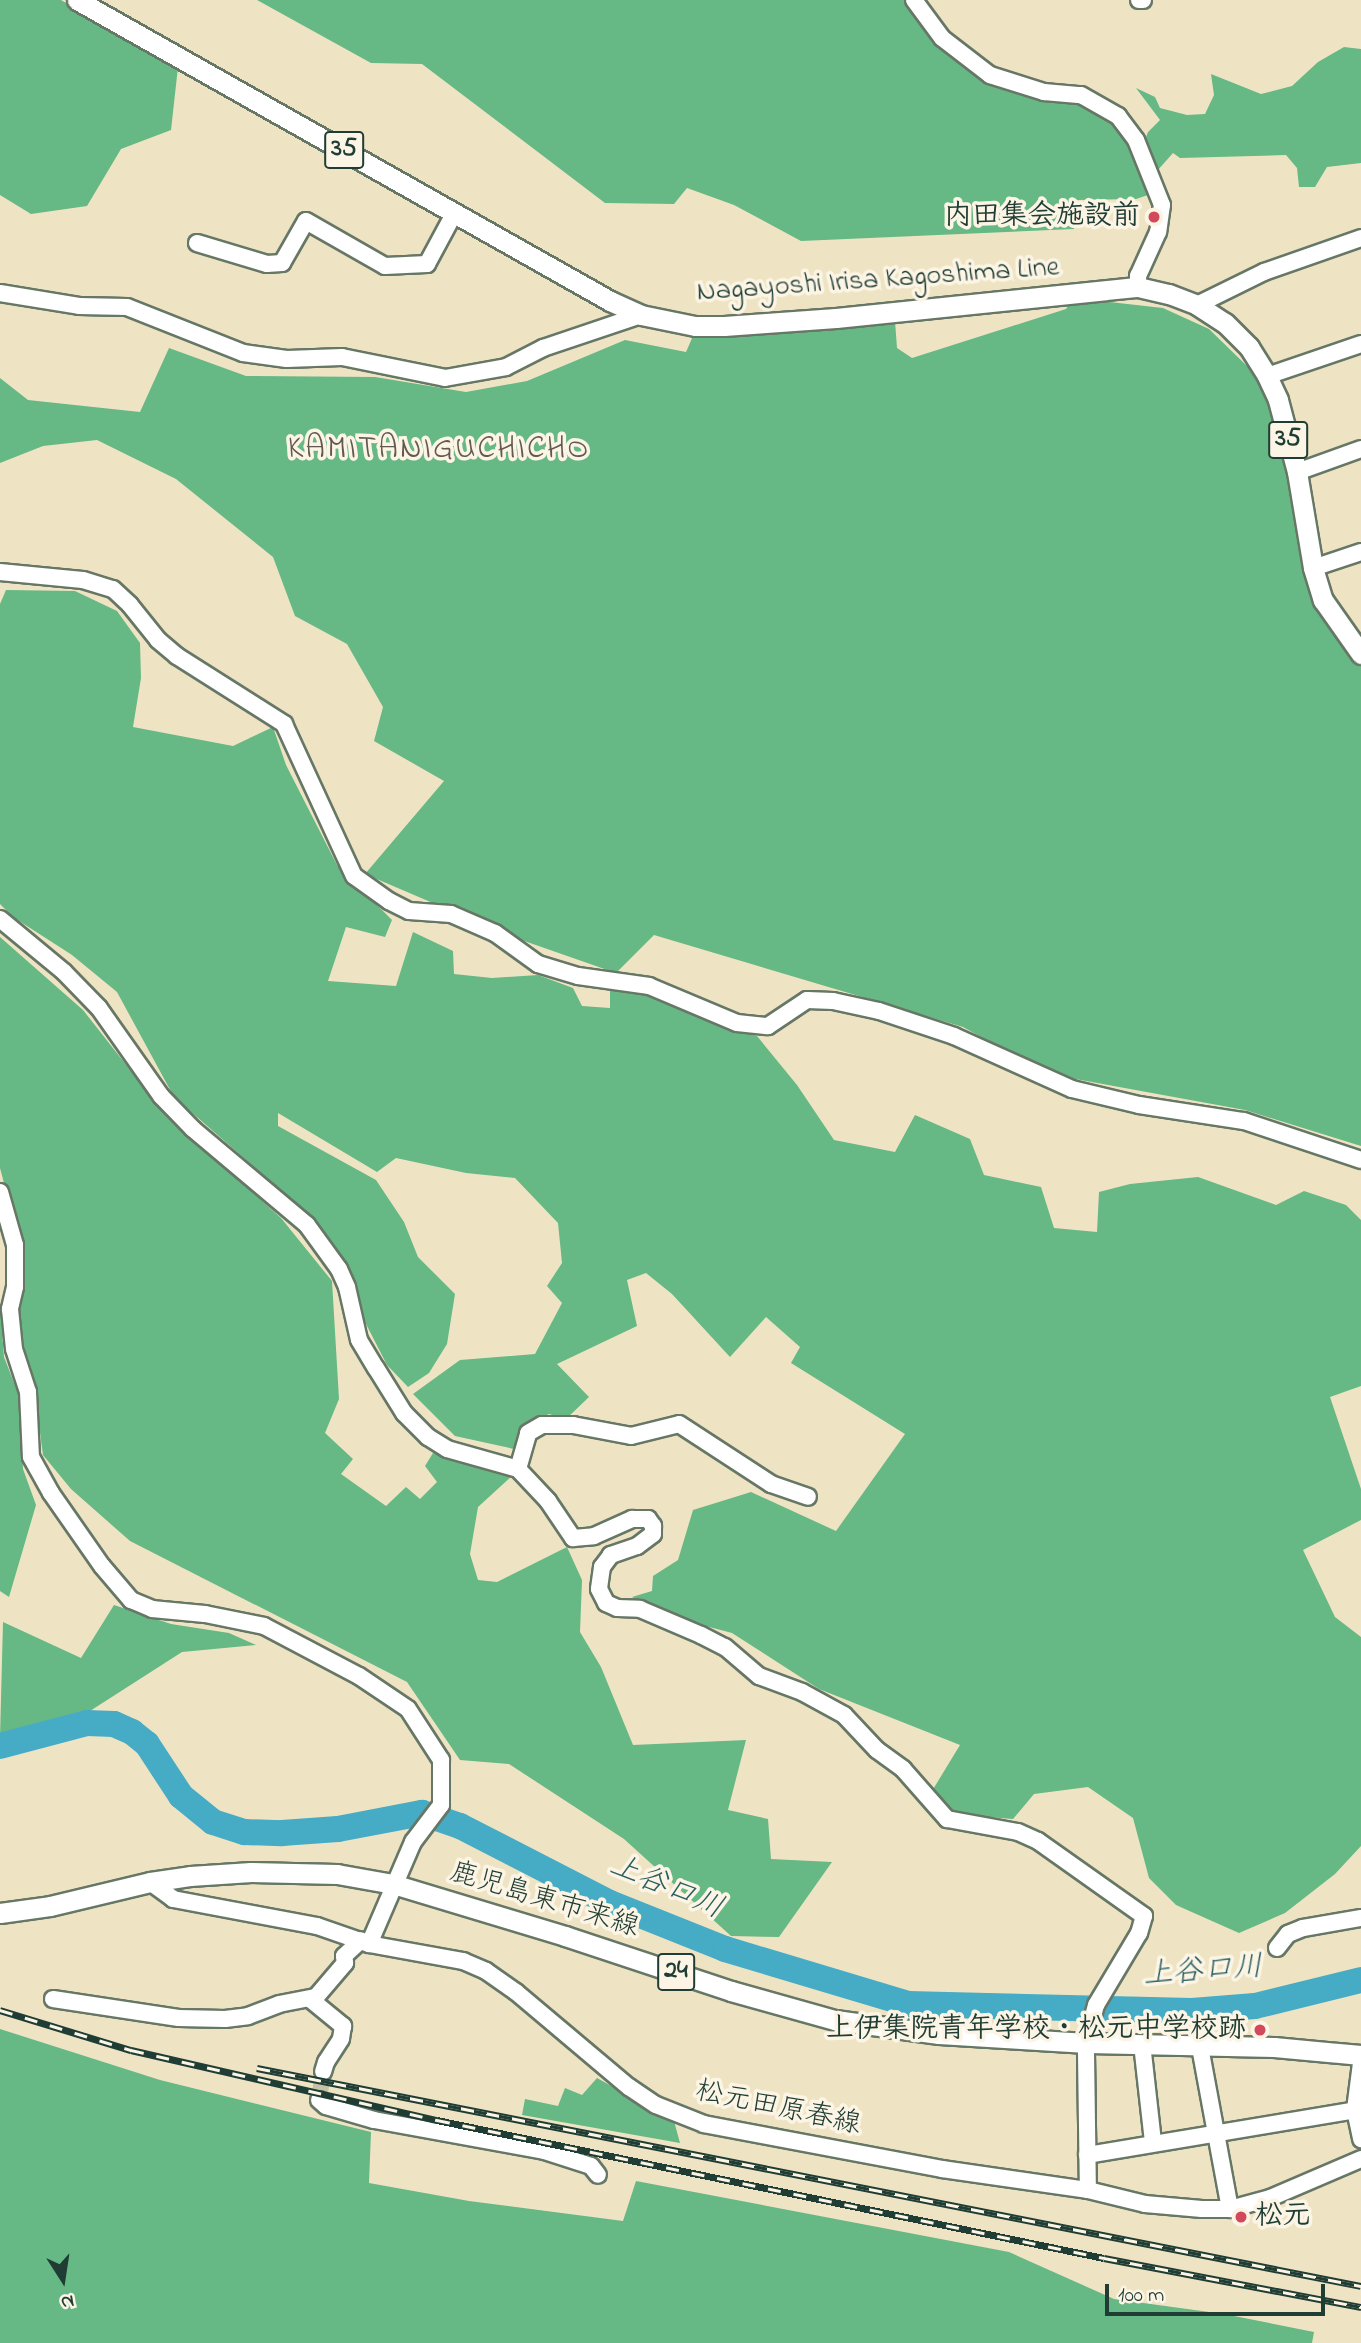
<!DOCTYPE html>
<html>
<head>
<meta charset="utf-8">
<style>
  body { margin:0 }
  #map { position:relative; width:1361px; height:2343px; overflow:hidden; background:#eee4c4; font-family:"Indie Flower","Klee One",sans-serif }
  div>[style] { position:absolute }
  .forest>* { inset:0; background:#66b885 }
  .river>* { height:26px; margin:-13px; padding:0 13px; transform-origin:13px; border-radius:13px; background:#46abc5 }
  .minor-tunnel>* { height:16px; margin-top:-8px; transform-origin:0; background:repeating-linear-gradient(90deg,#c5c3a7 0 16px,transparent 0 24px) }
  .roads { filter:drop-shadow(2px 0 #677766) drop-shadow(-2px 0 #677766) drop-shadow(0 2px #677766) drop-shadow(0 -2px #677766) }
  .minor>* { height:16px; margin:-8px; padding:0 8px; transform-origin:8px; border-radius:8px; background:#fff }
  .major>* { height:19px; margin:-9.5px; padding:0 9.5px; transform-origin:9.5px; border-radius:9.5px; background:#fff }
  .rail>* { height:7px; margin-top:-3.5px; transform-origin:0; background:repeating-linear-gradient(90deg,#fcf5e5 0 13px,#1f3d34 0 26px); box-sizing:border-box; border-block:2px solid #1f3d34 }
  .dots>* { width:19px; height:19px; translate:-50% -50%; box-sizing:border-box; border:4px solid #fcf5e5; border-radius:50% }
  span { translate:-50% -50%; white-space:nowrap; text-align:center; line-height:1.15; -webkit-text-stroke:7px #fcf5e5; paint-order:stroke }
  .shield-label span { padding:2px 5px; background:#fcf5e5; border:2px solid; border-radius:5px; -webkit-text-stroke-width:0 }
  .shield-label { font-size:26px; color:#1f3d34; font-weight:700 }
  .poi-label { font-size:28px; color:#1f3d34; font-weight:700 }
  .right { translate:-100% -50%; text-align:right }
  .left { translate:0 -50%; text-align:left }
  .street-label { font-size:28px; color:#1f3d34 }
  .water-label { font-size:30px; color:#2b5e60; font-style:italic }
  .quarter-label { font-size:32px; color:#635950; letter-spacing:2px }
  .north { position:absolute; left:28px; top:2245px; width:70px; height:70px; -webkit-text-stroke:5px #fcf5e5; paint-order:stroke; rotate:168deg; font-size:19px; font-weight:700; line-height:28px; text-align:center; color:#1f3d34 }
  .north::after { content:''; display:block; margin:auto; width:24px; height:32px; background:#1f3d34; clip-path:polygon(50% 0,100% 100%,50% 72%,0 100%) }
  .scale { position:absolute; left:1105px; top:2284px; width:220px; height:32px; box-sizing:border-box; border:4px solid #1f3d34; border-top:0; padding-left:9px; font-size:21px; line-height:24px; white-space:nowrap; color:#1f3d34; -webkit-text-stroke:5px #fcf5e5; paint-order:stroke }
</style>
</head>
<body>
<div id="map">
  <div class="forest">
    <i style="clip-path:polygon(0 0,61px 0,178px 67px,171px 130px,121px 149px,87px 206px,31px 214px,0 195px)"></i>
    <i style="clip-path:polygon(257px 0,908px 0,920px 24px,964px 68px,995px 84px,1043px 100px,1080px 102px,1115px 122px,1130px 143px,1151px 194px,1136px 199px,1077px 200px,1074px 229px,801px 241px,734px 205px,687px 188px,674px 204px,605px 203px,422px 64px,371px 63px)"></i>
    <i style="clip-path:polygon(1344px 47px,1361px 49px,1361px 163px,1327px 167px,1315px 187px,1299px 187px,1297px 168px,1286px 155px,1180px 158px,1173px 153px,1157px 171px,1143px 145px,1148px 132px,1160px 120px,1136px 88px,1155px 97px,1160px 108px,1187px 115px,1205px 114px,1214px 95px,1211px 74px,1261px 94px,1292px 86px,1318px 62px)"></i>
    <i style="clip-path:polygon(1074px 298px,1163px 308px,1209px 329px,1248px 367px,1271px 405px,1290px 479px,1314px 600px,1361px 663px,1361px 1146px,1245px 1110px,1048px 1074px,963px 1027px,654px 935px,616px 973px,510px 936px,365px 874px,444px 781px,374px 741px,383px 707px,347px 644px,295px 616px,273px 557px,176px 479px,97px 440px,43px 446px,0 463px,0 378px,28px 400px,140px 412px,169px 348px,246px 376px,375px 377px,466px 392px,527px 381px,625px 340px,686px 352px,693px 336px,895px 321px,897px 348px,912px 358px,1066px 309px)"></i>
    <i style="clip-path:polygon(6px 590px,75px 591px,117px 611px,140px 643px,141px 678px,133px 727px,233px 746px,273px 727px,286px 765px,337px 865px,392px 920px,385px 937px,346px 927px,328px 981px,396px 986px,413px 932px,453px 951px,454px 974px,492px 978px,538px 975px,573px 988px,582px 1006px,610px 1008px,610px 985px,655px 993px,757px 1036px,797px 1085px,834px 1140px,895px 1152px,915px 1115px,970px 1139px,984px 1175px,1041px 1187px,1054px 1228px,1097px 1232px,1099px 1192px,1130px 1184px,1198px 1177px,1276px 1205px,1304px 1191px,1346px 1205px,1361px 1220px,1361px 1386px,1330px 1397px,1361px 1489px,1361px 1520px,1303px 1550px,1335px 1617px,1361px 1637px,1361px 1846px,1335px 1874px,1285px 1913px,1239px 1933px,1176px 1905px,1149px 1878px,1133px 1818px,1088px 1787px,1034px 1794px,1013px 1819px,937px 1813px,932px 1791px,960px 1745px,819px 1689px,732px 1633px,664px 1615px,632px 1597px,652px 1591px,653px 1576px,678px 1560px,693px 1510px,751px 1492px,836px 1531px,905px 1434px,791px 1363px,800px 1347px,766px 1317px,730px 1357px,672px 1294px,646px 1273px,627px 1280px,637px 1326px,557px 1364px,589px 1397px,566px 1419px,549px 1414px,522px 1426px,514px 1449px,455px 1436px,413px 1394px,460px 1360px,535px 1354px,562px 1303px,547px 1286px,562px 1263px,558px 1223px,515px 1178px,466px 1173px,396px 1158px,377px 1172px,278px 1113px,278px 1126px,376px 1180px,404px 1222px,418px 1257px,455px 1294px,447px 1344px,429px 1373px,408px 1387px,387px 1365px,366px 1324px,346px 1262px,314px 1219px,174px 1097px,117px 992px,72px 955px,13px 917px,0 904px,0 604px)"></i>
    <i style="clip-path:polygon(0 937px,83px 1010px,164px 1113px,281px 1218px,332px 1281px,339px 1399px,325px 1433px,353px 1459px,341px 1474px,386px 1506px,406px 1487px,420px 1499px,437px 1482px,425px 1466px,433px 1453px,514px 1474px,478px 1507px,470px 1554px,478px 1580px,497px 1582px,567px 1547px,582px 1580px,580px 1632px,601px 1667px,633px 1745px,746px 1740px,728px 1810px,768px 1819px,771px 1859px,832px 1862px,779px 1937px,731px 1936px,624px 1839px,509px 1764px,460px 1760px,407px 1682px,130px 1541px,71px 1489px,43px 1455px,36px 1403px,19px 1322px,22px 1251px,0 1168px)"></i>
    <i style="clip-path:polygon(0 1303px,4px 1357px,20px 1398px,23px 1469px,36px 1505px,9px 1597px,0 1591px)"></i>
    <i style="clip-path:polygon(114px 1605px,171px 1624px,229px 1633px,256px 1645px,182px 1652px,90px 1711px,35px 1731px,0 1737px,3px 1622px,81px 1658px)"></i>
    <i style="clip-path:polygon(0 2029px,160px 2080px,371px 2132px,369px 2183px,469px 2201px,623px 2221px,636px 2181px,1009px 2252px,1114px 2299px,1224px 2314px,1314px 2332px,1312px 2343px,0 2343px)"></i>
    <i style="clip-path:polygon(597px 2078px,674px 2121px,680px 2143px,522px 2115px,525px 2099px,558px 2106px,565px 2088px,582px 2095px)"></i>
  </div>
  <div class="river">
    <i style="left:0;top:1746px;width:90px;rotate:-14.8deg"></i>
    <i style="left:87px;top:1723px;width:27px;rotate:2deg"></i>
    <i style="left:114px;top:1724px;width:20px;rotate:24deg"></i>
    <i style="left:132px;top:1732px;width:19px;rotate:39deg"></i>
    <i style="left:147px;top:1744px;width:62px;rotate:56.8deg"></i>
    <i style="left:181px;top:1796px;width:41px;rotate:39.1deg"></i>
    <i style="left:213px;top:1822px;width:33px;rotate:18deg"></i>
    <i style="left:244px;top:1832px;width:38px;rotate:2deg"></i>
    <i style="left:282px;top:1833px;width:56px;rotate:-4.1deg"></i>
    <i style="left:338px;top:1829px;width:86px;rotate:-10.8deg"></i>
    <i style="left:422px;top:1813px;width:40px;rotate:18.9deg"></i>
    <i style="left:460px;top:1826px;width:169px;rotate:27.2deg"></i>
    <i style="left:610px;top:1903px;width:124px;rotate:21.8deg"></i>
    <i style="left:725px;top:1949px;width:191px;rotate:16.7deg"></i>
    <i style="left:908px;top:2004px;width:284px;rotate:1.4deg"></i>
    <i style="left:1192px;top:2011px;width:63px;rotate:-4.5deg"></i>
    <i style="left:1255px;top:2006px;width:109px;rotate:-13.8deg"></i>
  </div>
  <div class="minor-tunnel">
    <i style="left:319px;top:2100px;width:28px;rotate:-82deg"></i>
  </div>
  <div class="roads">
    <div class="minor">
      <i style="left:914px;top:0;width:47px;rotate:53.6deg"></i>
      <i style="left:942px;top:38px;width:61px;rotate:37.6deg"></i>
      <i style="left:990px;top:75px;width:57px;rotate:17.5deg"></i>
      <i style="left:1044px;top:92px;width:37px;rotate:5deg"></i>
      <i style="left:1081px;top:95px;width:43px;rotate:29.6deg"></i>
      <i style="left:1118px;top:116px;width:30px;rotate:53deg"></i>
      <i style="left:1136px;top:140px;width:70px;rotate:68.2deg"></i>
      <i style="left:1162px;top:205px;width:27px;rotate:98deg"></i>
      <i style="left:1158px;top:232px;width:48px;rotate:114.4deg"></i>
      <i style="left:1138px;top:276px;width:11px;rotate:90deg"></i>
      <i style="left:1139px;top:0;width:4px"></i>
      <i style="left:197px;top:243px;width:73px;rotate:16.7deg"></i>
      <i style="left:267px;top:264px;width:15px;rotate:-4deg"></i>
      <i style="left:282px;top:263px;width:48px;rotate:-60.3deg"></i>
      <i style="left:306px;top:221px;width:91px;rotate:29.7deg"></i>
      <i style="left:385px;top:266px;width:42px;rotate:-2.7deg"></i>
      <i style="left:427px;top:264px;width:59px;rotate:-61.7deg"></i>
      <i style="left:0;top:293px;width:80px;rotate:9.3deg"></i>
      <i style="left:79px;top:306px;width:48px;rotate:1.2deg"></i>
      <i style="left:127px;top:307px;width:125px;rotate:21.6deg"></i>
      <i style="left:243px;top:353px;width:44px;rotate:7.8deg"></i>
      <i style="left:287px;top:359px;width:55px;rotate:-2.1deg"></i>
      <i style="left:342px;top:357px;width:105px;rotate:11.5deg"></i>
      <i style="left:445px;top:378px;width:62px;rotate:-10.2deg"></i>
      <i style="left:506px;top:367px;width:42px;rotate:-27.2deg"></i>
      <i style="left:543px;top:348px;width:103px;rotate:-18.6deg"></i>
      <i style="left:1197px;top:305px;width:75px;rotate:-26.2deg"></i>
      <i style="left:1264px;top:272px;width:103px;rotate:-19.3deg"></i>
      <i style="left:1267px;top:376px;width:99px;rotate:-18.8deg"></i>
      <i style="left:1297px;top:472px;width:68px;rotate:-19.8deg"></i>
      <i style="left:1313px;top:568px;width:51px;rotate:-18.4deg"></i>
      <i style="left:0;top:572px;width:83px;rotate:5.5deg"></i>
      <i style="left:83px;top:580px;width:31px;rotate:17deg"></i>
      <i style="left:113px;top:589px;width:23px;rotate:43deg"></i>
      <i style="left:130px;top:605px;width:45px;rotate:51.3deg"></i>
      <i style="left:158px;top:640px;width:25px;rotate:40deg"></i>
      <i style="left:177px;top:656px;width:127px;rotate:32.4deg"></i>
      <i style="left:284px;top:724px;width:167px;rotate:65.3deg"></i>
      <i style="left:354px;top:876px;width:43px;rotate:35.5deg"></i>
      <i style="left:389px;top:901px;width:22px;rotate:27deg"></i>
      <i style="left:409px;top:911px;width:42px;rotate:4.1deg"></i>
      <i style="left:451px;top:914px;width:48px;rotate:23.4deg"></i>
      <i style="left:495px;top:933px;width:53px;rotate:35.8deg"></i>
      <i style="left:538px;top:964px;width:42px;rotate:16.7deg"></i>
      <i style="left:578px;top:976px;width:72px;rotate:8deg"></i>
      <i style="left:649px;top:986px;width:95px;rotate:22.8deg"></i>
      <i style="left:737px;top:1023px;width:31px;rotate:6deg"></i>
      <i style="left:768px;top:1026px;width:47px;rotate:-33.7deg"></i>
      <i style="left:807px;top:1000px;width:26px;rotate:2deg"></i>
      <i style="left:833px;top:1001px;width:47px;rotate:12.3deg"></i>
      <i style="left:879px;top:1011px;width:79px;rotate:18.4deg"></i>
      <i style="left:954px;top:1036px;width:129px;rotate:24.2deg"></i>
      <i style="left:1072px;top:1089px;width:69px;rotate:13.4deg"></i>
      <i style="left:1139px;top:1105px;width:106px;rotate:8.7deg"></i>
      <i style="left:1244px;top:1121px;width:123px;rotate:18.4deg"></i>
      <i style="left:0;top:919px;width:83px;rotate:39.6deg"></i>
      <i style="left:64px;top:972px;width:50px;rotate:45.8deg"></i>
      <i style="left:99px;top:1008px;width:108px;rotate:54.8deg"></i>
      <i style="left:161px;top:1096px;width:46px;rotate:45.9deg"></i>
      <i style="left:193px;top:1129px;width:149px;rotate:40.1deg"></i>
      <i style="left:307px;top:1225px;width:54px;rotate:54deg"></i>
      <i style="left:339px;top:1269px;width:20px;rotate:66deg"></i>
      <i style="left:347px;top:1287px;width:54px;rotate:77.2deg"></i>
      <i style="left:359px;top:1340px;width:33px;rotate:59deg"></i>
      <i style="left:376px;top:1368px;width:53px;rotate:58.1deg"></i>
      <i style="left:404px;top:1413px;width:34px;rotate:45deg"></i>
      <i style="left:428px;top:1437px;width:22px;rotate:32deg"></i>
      <i style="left:447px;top:1449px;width:74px;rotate:15.7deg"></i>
      <i style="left:518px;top:1469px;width:44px;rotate:46.8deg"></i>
      <i style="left:548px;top:1501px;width:45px;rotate:56deg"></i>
      <i style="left:573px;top:1538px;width:21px;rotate:-5deg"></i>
      <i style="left:594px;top:1536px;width:42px;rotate:-24.1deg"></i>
      <i style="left:632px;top:1519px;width:16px"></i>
      <i style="left:648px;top:1519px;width:9px;rotate:54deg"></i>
      <i style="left:653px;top:1526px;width:8px;rotate:90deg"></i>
      <i style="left:653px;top:1534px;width:20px;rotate:143deg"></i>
      <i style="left:637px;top:1546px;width:28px;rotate:161deg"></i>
      <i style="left:611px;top:1555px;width:15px;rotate:127deg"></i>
      <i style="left:602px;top:1567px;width:22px;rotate:98deg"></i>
      <i style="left:599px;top:1589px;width:16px;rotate:63deg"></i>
      <i style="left:606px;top:1603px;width:12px;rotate:24deg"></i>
      <i style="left:617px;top:1608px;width:23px;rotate:2deg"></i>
      <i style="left:640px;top:1609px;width:66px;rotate:23.1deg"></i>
      <i style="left:701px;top:1635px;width:27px;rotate:27deg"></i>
      <i style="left:725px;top:1647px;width:45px;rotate:40.5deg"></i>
      <i style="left:759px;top:1676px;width:46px;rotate:20.4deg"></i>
      <i style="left:802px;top:1692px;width:48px;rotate:28.7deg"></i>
      <i style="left:844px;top:1715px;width:48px;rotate:46.7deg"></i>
      <i style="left:877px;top:1750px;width:32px;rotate:36deg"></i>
      <i style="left:903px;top:1769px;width:67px;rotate:48.7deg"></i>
      <i style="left:947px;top:1819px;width:72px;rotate:10.4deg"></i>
      <i style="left:1018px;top:1832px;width:22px;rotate:24deg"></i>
      <i style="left:1038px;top:1841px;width:130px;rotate:35.3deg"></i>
      <i style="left:1144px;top:1916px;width:18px;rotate:106deg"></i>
      <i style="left:1139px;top:1933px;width:84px;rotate:120.8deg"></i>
      <i style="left:1096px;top:2005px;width:27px;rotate:105deg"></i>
      <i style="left:1089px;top:2031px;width:22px;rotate:98deg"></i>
      <i style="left:1086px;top:2053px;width:137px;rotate:89.2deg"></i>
      <i style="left:0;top:1192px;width:55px;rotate:74.2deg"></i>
      <i style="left:15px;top:1245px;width:42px;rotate:90deg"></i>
      <i style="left:15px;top:1287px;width:23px;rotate:103deg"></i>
      <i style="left:10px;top:1309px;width:40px;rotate:84.3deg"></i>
      <i style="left:14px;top:1349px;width:45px;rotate:72deg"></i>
      <i style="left:28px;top:1392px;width:65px;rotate:87.4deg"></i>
      <i style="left:31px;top:1457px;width:41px;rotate:60.9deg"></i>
      <i style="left:51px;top:1493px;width:89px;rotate:55.1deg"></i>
      <i style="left:102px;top:1566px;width:45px;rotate:49.5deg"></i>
      <i style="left:131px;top:1600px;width:23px;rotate:23deg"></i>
      <i style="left:152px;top:1609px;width:53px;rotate:5.4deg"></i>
      <i style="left:205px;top:1614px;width:60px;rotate:11.5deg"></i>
      <i style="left:264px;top:1626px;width:107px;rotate:27.8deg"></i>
      <i style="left:359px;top:1676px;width:59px;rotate:34deg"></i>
      <i style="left:408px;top:1709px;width:61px;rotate:57.1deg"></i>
      <i style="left:441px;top:1760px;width:45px;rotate:90deg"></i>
      <i style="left:441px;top:1805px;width:46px;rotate:127.1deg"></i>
      <i style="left:413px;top:1842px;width:111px;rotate:113.3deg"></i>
      <i style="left:518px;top:1469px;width:37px;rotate:-74deg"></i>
      <i style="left:528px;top:1433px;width:16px;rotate:-30deg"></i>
      <i style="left:542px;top:1425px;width:31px"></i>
      <i style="left:573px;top:1425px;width:59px;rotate:10.7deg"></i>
      <i style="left:631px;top:1436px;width:49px;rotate:-14deg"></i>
      <i style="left:679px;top:1424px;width:110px;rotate:33.1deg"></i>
      <i style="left:771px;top:1484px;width:39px;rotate:19deg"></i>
      <i style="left:150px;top:1882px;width:29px;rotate:36deg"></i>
      <i style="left:173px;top:1899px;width:147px;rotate:10.6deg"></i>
      <i style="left:317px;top:1926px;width:55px;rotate:19.1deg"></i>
      <i style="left:369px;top:1944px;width:96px;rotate:10.3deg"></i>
      <i style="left:463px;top:1961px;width:25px;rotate:23deg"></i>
      <i style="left:486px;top:1971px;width:37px;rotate:35deg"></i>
      <i style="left:516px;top:1992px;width:148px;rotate:40.1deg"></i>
      <i style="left:629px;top:2087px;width:32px;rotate:34deg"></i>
      <i style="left:656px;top:2105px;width:52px;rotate:21.6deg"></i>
      <i style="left:704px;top:2124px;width:242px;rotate:10.7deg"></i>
      <i style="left:942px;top:2169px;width:148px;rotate:8.2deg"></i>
      <i style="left:1088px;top:2190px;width:59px;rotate:13.8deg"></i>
      <i style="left:1145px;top:2204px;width:57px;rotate:5deg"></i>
      <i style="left:1202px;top:2209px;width:28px"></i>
      <i style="left:1230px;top:2209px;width:41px;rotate:-15.4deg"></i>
      <i style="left:1270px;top:2198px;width:99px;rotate:-23.2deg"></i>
      <i style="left:1277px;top:1948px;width:18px;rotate:-52deg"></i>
      <i style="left:1288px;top:1934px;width:16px;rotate:-22deg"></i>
      <i style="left:1303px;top:1928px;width:59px;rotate:-9.8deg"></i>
      <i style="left:53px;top:1999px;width:127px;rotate:8.6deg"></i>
      <i style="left:179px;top:2018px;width:46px;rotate:1.2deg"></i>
      <i style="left:225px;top:2019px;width:23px;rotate:-7deg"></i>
      <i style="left:248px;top:2016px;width:33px;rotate:-21deg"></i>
      <i style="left:279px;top:2004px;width:38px;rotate:-11deg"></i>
      <i style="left:316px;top:1997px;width:45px;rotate:-49.5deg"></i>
      <i style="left:345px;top:1963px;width:7px;rotate:-98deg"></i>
      <i style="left:344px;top:1956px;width:23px;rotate:-43deg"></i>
      <i style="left:310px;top:1999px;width:43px;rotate:39.3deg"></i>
      <i style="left:343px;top:2026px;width:13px;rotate:99deg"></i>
      <i style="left:341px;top:2039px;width:27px;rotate:123deg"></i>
      <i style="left:326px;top:2062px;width:10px;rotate:107deg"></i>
      <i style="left:1142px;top:2044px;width:99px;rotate:83.6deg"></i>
      <i style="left:1200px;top:2047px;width:165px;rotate:79.5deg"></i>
      <i style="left:1361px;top:2063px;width:47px;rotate:97.3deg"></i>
      <i style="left:1355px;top:2110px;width:30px;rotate:78deg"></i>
      <i style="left:319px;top:2100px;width:9px;rotate:41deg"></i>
      <i style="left:326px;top:2106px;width:50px;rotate:16.3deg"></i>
      <i style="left:374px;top:2120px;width:173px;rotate:10.3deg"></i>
      <i style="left:544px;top:2151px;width:49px;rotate:17.7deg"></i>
      <i style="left:591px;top:2166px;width:11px;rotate:52deg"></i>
      <i style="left:1087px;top:2155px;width:272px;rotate:-9.5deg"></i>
    </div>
    <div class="major">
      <i style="left:77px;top:0;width:612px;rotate:29.45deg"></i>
      <i style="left:610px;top:301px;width:34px;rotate:24deg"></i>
      <i style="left:641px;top:315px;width:55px;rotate:11.5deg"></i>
      <i style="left:695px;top:326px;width:29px"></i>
      <i style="left:724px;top:326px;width:112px;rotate:-4.1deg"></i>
      <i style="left:836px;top:318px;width:304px;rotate:-5.9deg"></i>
      <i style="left:1138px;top:287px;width:32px;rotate:13deg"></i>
      <i style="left:1169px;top:294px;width:30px;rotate:21deg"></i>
      <i style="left:1197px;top:305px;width:33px;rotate:33deg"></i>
      <i style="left:1225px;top:323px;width:34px;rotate:45deg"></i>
      <i style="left:1249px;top:347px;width:34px;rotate:58deg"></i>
      <i style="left:1267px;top:376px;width:26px;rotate:65deg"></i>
      <i style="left:1278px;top:400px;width:74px;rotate:75.2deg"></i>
      <i style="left:1297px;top:472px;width:97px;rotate:80.5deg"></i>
      <i style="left:1313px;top:568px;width:34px;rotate:73deg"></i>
      <i style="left:1323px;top:600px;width:66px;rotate:54.9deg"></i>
      <i style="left:0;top:1913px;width:50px;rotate:-8deg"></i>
      <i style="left:50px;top:1906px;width:103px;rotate:-13.5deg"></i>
      <i style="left:150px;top:1882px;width:40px;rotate:-8.5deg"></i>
      <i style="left:190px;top:1876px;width:61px;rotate:-3.8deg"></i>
      <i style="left:251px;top:1872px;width:86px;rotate:1.3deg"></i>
      <i style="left:337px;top:1874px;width:57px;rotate:10.1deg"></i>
      <i style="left:393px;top:1884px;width:180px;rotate:16.8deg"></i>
      <i style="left:565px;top:1936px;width:175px;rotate:18.3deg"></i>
      <i style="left:731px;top:1991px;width:108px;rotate:15.6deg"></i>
      <i style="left:835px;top:2020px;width:105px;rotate:7.7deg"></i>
      <i style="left:939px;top:2034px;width:148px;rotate:3.5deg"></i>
      <i style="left:1087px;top:2043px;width:187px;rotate:1.2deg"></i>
      <i style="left:1274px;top:2047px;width:87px;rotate:5.3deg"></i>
    </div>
  </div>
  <div class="rail">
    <i style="left:0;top:2010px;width:137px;rotate:17deg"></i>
    <i style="left:131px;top:2050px;width:314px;rotate:12.9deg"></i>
    <i style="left:437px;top:2120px;width:681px;rotate:11.69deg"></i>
    <i style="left:1104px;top:2258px;width:262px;rotate:10.8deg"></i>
    <i style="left:257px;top:2068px;width:1125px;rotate:11.17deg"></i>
  </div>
  <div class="dots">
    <i style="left:1154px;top:217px;background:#d1495b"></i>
    <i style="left:1260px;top:2030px;background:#d1495b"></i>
    <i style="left:1241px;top:2217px;background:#d1495b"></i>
  </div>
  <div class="shield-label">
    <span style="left:344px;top:150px">35</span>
    <span style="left:1288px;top:440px">35</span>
    <span style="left:676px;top:1972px">24</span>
  </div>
  <div class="poi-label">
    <span class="right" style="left:1140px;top:217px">内田集会施設前</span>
    <span class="right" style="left:1246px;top:2030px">上伊集院青年学校・松元中学校跡</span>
    <span class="left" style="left:1255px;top:2217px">松元</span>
  </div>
  <div class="street-label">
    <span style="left:878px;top:281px;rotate:-4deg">Nagayoshi Irisa Kagoshima Line</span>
    <span style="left:544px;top:1901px;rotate:17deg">鹿児島東市来線</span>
    <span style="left:778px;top:2109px;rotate:12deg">松元田原春線</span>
  </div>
  <div class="water-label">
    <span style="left:666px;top:1888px;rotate:23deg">上谷口川</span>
    <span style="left:1203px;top:1972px;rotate:-4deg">上谷口川</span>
  </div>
  <div class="quarter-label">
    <span style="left:439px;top:450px">KAMITANIGUCHICHO</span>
  </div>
  <div class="north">N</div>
  <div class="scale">100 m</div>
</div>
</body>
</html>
